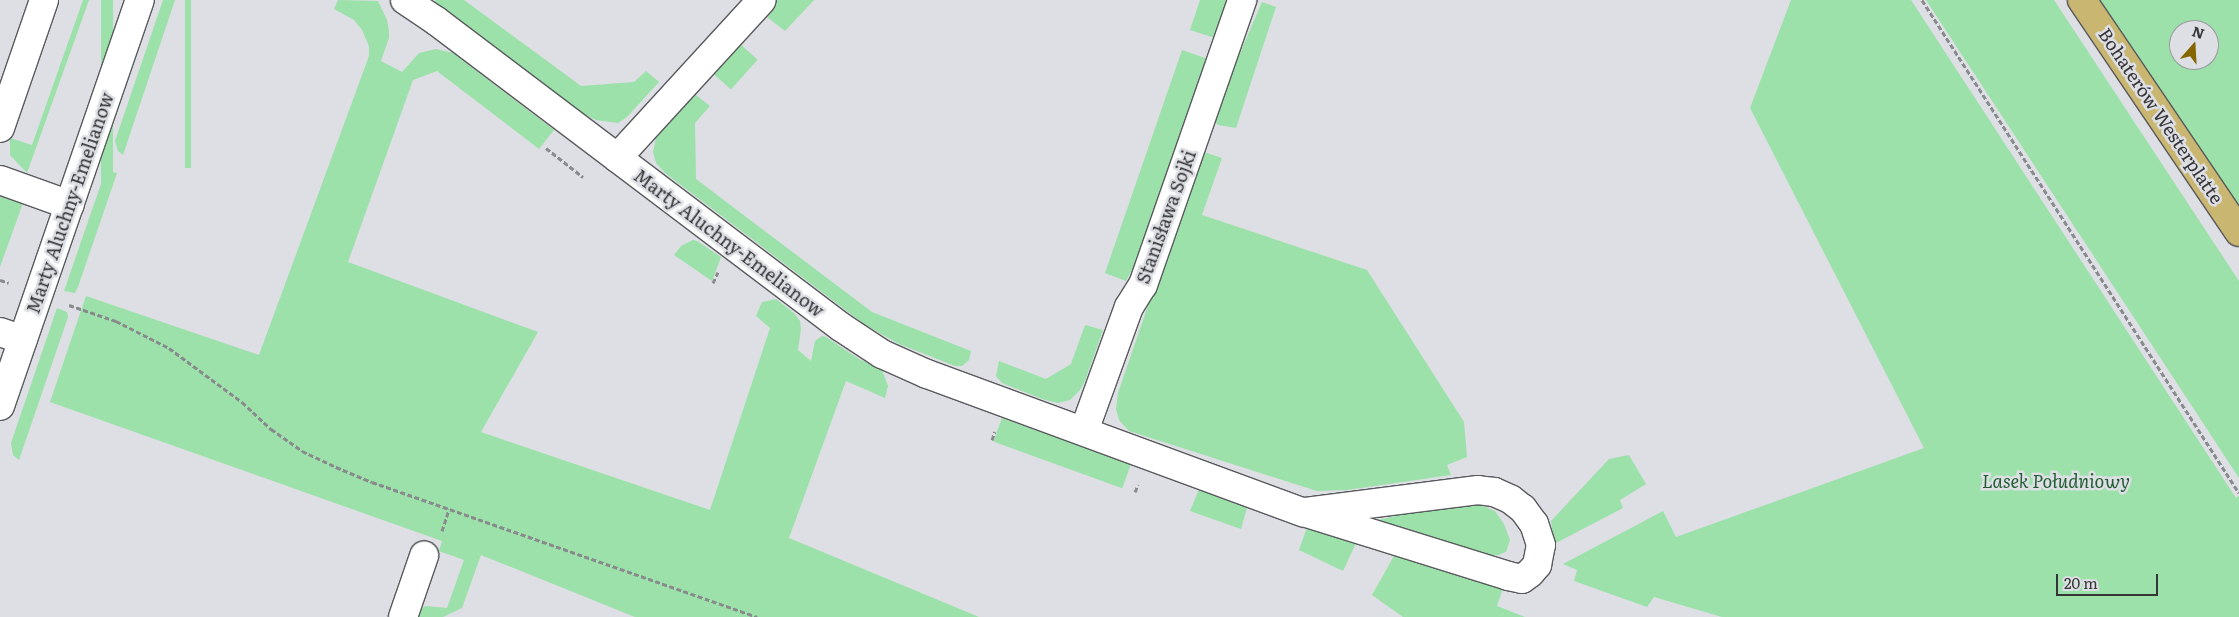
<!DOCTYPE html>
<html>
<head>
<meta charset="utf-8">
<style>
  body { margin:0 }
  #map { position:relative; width:2239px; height:617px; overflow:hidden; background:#dddfe4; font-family:Literata,serif }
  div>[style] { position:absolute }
  .green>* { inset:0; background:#9be1a9; transform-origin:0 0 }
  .path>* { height:3px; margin-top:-1.5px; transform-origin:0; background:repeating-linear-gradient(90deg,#898a8e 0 5px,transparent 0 7.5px) }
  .roads { filter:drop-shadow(1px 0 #595a5e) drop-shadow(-1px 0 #595a5e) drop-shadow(0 1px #595a5e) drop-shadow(0 -1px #595a5e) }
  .minor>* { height:28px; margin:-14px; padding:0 14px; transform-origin:14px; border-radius:14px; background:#fff }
  .major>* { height:28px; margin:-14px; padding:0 14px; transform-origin:14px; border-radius:14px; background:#c9b671 }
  span { translate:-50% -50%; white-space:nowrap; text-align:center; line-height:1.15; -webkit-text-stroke:5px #dddfe4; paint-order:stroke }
  .street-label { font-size:18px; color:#353537 }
  .park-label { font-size:18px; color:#215e33; font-style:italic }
  .north { position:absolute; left:2169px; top:20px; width:50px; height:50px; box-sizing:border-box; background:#dddfe4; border:1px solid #9a9b9f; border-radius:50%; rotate:19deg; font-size:14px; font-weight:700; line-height:20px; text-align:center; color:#353537 }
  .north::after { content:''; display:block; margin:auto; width:18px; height:22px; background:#846500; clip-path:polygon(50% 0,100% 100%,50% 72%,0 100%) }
  .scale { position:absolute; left:2056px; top:574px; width:102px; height:22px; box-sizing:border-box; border:2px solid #353537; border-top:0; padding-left:6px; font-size:15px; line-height:18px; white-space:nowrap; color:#353537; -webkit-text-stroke:4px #dddfe4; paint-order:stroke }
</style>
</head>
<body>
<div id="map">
  <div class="green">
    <i style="clip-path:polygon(83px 0,89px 0,27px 173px,10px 155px,10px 138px,32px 145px)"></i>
    <i style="left:101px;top:0;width:12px;height:186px"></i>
    <i style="clip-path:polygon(163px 0,175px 0,123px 155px,118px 151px,115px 141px)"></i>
    <i style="left:185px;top:0;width:6px;height:168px"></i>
    <i style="clip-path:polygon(338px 0,378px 1px,387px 20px,389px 31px,389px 38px,381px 61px,402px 72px,419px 53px,436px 49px,453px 53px,554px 130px,539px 149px,437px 71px,413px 80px,348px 262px,538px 332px,481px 432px,710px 510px,770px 328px,756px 316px,762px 302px,776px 299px,794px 313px,800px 321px,801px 329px,798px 350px,811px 361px,815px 341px,822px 336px,826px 337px,859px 359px,882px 370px,888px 386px,885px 398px,846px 381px,789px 538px,979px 617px,635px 617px,481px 555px,462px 608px,443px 617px,416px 617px,420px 609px,426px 606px,447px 608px,464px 560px,439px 551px,442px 541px,50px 402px,86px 296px,259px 355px,369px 56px,369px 46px,362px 30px,354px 20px,334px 9px)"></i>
    <i style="clip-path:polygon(435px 0,464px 0,581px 86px,634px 82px,646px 71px,659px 82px,627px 117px,618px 123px,596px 120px,582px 113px,479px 34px,435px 3px)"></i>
    <i style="clip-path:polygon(775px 0,814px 0,785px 31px,763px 14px)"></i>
    <i style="clip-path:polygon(1200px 0,1233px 0,1215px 38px,1190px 30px)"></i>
    <i style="clip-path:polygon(1791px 0,1911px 0,2236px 498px,2239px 496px,2239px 617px,1722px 617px,1654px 597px,1647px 607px,1574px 581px,1577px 570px,1563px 564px,1663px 511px,1676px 537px,1924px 448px,1750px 108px)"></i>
    <i style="clip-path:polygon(1926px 0,2054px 0,2239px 281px,2239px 478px)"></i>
    <i style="clip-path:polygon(evenodd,2099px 0,2239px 0,2239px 207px,2099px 0,2179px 30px,2209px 30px,2209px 60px,2179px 60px,2179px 30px)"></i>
    <i style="clip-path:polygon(1262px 2px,1276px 7px,1236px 128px,1218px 125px,1212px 118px)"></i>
    <i style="left:739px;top:43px;width:25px;height:40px;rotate:42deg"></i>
    <i style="clip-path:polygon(1182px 50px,1211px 60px,1149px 238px,1126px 281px,1105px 273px)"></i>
    <i style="clip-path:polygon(692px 92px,710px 106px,695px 123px,696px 179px,872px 312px,971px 351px,969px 360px,962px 366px,955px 366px,899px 344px,864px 324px,665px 173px,656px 163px,653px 152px,657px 133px)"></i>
    <i style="clip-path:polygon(1201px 151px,1222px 158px,1202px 215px,1367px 270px,1464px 422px,1467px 457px,1447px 465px,1451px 475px,1347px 490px,1317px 491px,1129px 431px,1119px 420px,1116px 409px,1118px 393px)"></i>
    <i style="clip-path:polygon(112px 172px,117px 173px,78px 287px,75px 293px,64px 291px,102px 181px)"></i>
    <i style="clip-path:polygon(0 191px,24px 200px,0 267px)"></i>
    <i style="clip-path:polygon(693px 240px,697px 241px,721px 257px,712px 281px,674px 255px,681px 246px)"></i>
    <i style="clip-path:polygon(57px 308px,67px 312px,68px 317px,19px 460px,13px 455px,11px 443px)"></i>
    <i style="clip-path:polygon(1085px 325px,1103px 330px,1085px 381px,1080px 390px,1070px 400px,1058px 403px,1042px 399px,1002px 383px,996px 376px,999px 361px,1046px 379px,1071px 364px)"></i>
    <i style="left:1002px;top:418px;width:137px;height:25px;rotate:20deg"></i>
    <i style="clip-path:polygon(1629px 455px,1646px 484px,1620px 500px,1623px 508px,1554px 544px,1551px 521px,1609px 459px)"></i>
    <i style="clip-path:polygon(1199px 489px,1249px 501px,1241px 529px,1190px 511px)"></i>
    <i style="clip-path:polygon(1478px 504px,1495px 511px,1504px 524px,1510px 540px,1506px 552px,1498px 555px,1478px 555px,1369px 522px,1444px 505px)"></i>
    <i style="clip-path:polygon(1309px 522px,1357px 541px,1343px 571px,1299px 550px)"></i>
    <i style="clip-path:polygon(1395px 554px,1504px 585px,1497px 606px,1525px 617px,1403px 617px,1372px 595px)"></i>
  </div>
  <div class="path">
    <i style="left:1922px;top:0;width:586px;rotate:57.26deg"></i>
    <i style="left:546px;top:148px;width:47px;rotate:38.1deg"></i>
    <i style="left:0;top:280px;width:9px;rotate:18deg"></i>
    <i style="left:713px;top:283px;width:12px;rotate:-66deg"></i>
    <i style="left:69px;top:305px;width:50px;rotate:18.8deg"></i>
    <i style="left:116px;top:321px;width:59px;rotate:27deg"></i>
    <i style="left:169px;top:348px;width:91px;rotate:36.5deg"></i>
    <i style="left:242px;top:402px;width:40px;rotate:43deg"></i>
    <i style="left:271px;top:429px;width:38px;rotate:35deg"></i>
    <i style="left:302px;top:451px;width:38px;rotate:25deg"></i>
    <i style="left:336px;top:467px;width:39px;rotate:23deg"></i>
    <i style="left:372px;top:482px;width:408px;rotate:19.3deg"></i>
    <i style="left:992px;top:440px;width:9px;rotate:-72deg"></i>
    <i style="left:1135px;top:492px;width:8px;rotate:-67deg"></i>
    <i style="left:442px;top:531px;width:23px;rotate:-72deg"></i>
  </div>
  <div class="roads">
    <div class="minor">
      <i style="left:405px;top:0;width:36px;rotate:34deg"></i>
      <i style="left:435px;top:20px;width:509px;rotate:37.1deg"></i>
      <i style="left:841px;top:327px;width:49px;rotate:33.4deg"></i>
      <i style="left:882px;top:354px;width:49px;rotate:24deg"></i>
      <i style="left:927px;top:374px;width:401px;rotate:20.2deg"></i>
      <i style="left:1303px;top:512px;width:215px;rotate:17.3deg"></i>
      <i style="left:1508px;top:576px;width:14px;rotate:12deg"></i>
      <i style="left:1522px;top:579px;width:10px;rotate:-37deg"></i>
      <i style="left:1530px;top:573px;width:11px;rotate:-49deg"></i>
      <i style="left:1537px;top:565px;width:20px;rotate:-79deg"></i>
      <i style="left:1541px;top:545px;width:22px;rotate:-108deg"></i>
      <i style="left:1534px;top:524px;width:19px;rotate:-126deg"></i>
      <i style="left:1523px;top:509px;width:16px;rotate:-142deg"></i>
      <i style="left:1510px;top:499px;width:17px;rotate:-156deg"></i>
      <i style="left:1494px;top:492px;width:16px;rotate:-173deg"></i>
      <i style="left:1478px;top:490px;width:176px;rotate:172.8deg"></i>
      <i style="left:0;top:128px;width:135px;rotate:-71deg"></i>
      <i style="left:617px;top:158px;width:214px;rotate:-47.5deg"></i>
      <i style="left:0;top:180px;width:74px;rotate:19.7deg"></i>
      <i style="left:0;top:332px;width:24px;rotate:19deg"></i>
      <i style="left:0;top:406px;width:429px;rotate:-71deg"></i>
      <i style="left:1084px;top:431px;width:132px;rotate:-70.1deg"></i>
      <i style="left:1129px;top:307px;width:26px;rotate:-58deg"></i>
      <i style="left:1143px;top:285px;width:302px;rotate:-70.8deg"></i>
      <i style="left:403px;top:617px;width:65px;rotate:-71deg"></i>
    </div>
    <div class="major">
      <i style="left:2082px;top:0;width:280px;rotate:55.9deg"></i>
    </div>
  </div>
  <div class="street-label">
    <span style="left:2161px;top:116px;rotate:56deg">Bohaterów Westerplatte</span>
    <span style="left:70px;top:203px;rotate:-71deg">Marty Aluchny-Emelianow</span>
    <span style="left:1166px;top:217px;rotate:-70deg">Stanisława Sojki</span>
    <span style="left:729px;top:243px;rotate:37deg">Marty Aluchny-Emelianow</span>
  </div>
  <div class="park-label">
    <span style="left:2056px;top:481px">Lasek Południowy</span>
  </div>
  <div class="north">N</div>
  <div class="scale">20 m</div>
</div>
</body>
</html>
